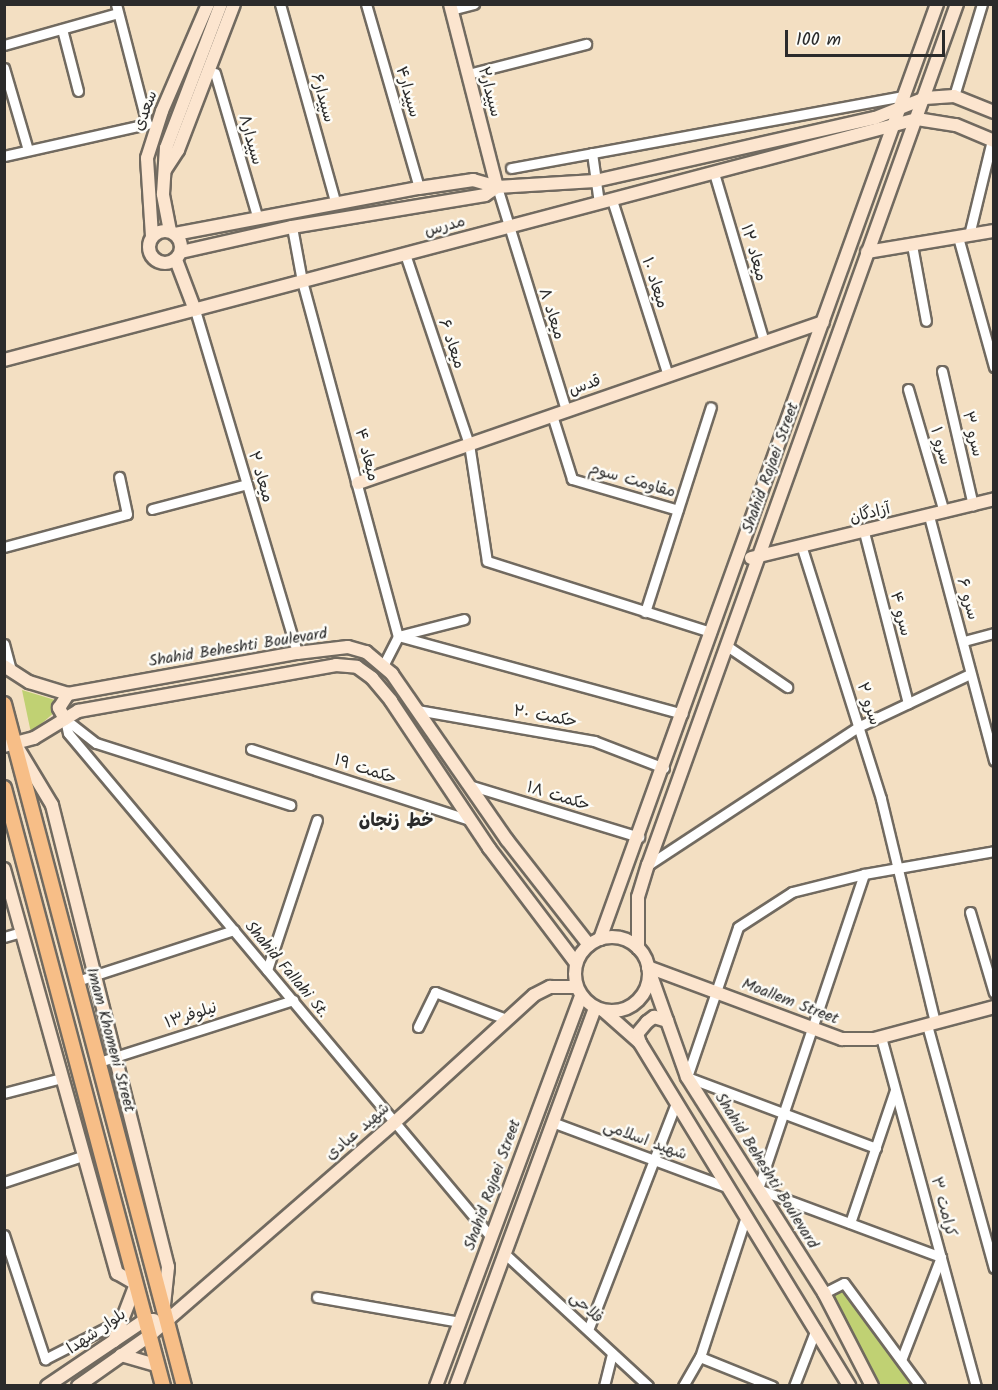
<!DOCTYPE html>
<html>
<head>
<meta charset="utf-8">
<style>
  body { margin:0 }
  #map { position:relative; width:998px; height:1390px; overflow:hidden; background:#f3dfc2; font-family:Kalam,"Playpen Sans Arabic",sans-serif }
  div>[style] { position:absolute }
  .green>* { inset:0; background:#c0d173 }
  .roads { filter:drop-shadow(2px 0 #716a60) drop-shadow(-2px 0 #716a60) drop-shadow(0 2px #716a60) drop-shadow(0 -2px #716a60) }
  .street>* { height:9px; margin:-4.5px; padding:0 4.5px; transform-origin:4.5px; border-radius:4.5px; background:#fff }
  .secondary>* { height:12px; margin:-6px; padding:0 6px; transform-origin:6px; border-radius:6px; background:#fce5cf }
  .secondary>.ring { margin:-6px; padding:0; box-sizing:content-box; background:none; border:12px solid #fce5cf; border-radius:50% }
  .primary>* { height:14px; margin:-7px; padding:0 7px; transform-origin:7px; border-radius:7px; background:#f7be87 }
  span { translate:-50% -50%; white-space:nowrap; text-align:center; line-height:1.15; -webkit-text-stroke:5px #fdfcf7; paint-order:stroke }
  .street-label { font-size:16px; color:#2b2b2b }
  .neighbourhood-label { font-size:18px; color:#2b2b2b; font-weight:700 }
  .frame { position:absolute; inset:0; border:6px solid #2b2b2b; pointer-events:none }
  .scale { position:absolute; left:785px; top:30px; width:160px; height:27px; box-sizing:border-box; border:3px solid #2b2b2b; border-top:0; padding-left:8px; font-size:18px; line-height:21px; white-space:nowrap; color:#2b2b2b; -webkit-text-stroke:4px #fdfcf7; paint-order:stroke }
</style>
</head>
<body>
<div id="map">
  <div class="green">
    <i style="clip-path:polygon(22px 690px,65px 703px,31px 733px)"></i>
    <i style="clip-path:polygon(844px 1290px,914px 1385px,881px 1385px,831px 1296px)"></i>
  </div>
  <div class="roads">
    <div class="street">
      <i style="left:280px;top:4px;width:205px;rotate:74.4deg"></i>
      <i style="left:366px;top:4px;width:191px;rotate:73.9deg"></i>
      <i style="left:451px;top:10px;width:24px;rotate:-15deg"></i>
      <i style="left:62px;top:29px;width:64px;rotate:75.5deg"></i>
      <i style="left:4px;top:45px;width:118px;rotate:-15.7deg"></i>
      <i style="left:4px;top:68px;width:85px;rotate:73.7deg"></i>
      <i style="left:215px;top:73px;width:149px;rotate:73.6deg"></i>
      <i style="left:468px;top:74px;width:122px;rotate:-14.3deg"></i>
      <i style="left:954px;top:96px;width:96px;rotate:-73.1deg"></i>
      <i style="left:592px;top:153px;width:50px;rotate:82deg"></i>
      <i style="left:4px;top:156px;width:147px;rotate:-12.6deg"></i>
      <i style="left:147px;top:124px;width:124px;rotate:-104.5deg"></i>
      <i style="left:511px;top:168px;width:400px;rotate:-10.4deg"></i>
      <i style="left:714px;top:173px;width:176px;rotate:73.5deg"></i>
      <i style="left:497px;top:187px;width:233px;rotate:72.8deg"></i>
      <i style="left:612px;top:200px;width:184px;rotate:72.3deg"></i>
      <i style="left:292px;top:227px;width:55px;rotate:79.5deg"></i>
      <i style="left:302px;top:281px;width:368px;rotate:74.9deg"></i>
      <i style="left:398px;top:636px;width:68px;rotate:-14.4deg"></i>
      <i style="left:969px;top:235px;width:98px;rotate:-76.4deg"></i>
      <i style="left:958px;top:237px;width:135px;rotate:74.5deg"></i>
      <i style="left:912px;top:245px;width:77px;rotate:79.6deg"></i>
      <i style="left:405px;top:254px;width:200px;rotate:71.4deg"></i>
      <i style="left:469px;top:444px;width:118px;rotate:81.3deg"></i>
      <i style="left:487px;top:561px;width:235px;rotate:17.6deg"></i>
      <i style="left:195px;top:310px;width:358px;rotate:73.4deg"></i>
      <i style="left:942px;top:371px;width:138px;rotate:77deg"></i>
      <i style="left:908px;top:389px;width:128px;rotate:73.7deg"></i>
      <i style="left:552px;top:415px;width:67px;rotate:72.6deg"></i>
      <i style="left:572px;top:479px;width:110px;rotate:16.3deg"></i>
      <i style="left:152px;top:509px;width:98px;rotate:-14.7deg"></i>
      <i style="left:929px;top:516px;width:253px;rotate:75.1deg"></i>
      <i style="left:864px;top:532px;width:177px;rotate:75.6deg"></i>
      <i style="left:4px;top:547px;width:127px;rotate:-15deg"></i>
      <i style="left:127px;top:514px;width:38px;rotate:-102deg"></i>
      <i style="left:802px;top:548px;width:263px;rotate:72.5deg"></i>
      <i style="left:881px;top:799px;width:229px;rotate:76.4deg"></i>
      <i style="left:645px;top:612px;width:215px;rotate:-72.2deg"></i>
      <i style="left:964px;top:641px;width:31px;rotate:-15deg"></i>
      <i style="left:4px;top:644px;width:27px;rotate:75deg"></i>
      <i style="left:727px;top:646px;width:73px;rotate:34.3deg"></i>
      <i style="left:384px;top:664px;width:31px;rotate:-63deg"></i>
      <i style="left:398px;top:636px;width:295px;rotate:15.3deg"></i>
      <i style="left:417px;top:710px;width:180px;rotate:9.9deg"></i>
      <i style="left:594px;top:741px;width:75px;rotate:21.1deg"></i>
      <i style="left:65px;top:719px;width:14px;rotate:78deg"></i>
      <i style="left:68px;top:733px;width:658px;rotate:49.99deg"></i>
      <i style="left:65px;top:719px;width:39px;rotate:38deg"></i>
      <i style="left:96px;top:743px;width:204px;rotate:17.7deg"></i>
      <i style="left:251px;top:749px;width:229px;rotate:18deg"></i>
      <i style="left:469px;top:785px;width:178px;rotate:17deg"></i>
      <i style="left:648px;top:865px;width:254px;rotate:-33.3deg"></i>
      <i style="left:860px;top:726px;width:122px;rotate:-25.3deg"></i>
      <i style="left:864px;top:874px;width:332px;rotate:108.6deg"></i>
      <i style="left:758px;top:1189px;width:195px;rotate:20.4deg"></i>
      <i style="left:941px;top:1257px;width:110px;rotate:111.2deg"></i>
      <i style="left:970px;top:912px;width:84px;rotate:73.5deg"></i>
      <i style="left:4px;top:937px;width:19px;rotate:-16deg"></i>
      <i style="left:267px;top:970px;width:158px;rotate:-71.6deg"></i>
      <i style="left:77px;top:981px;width:165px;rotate:-18deg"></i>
      <i style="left:927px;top:1025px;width:252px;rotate:74.6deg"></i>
      <i style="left:418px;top:1027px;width:39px;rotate:-64deg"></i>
      <i style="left:435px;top:992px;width:76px;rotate:20.8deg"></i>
      <i style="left:881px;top:1037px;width:362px;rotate:74.8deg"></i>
      <i style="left:99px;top:1062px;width:204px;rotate:-17.7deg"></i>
      <i style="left:4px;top:1093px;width:59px;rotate:-14.7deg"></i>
      <i style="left:552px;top:1122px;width:187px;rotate:20.4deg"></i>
      <i style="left:876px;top:1148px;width:202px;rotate:-159.4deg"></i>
      <i style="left:687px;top:1077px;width:158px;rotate:-71.2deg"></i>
      <i style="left:738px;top:927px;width:64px;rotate:-32.9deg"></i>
      <i style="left:792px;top:892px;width:74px;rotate:-14deg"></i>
      <i style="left:864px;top:874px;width:132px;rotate:-10deg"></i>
      <i style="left:4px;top:1182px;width:82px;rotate:-18.4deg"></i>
      <i style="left:850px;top:1223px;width:140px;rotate:-71.3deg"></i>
      <i style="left:4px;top:1235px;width:131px;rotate:71.7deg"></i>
      <i style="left:45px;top:1359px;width:88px;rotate:-27.1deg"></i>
      <i style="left:504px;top:1253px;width:196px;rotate:42.7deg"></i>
      <i style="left:824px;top:1293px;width:22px;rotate:-27deg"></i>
      <i style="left:844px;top:1283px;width:128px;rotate:53.6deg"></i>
      <i style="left:317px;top:1297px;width:145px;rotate:9.9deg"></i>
      <i style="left:588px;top:1330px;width:243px;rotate:-68.8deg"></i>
      <i style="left:700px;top:1357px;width:78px;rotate:21.9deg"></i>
      <i style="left:604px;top:1386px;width:34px;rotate:-76deg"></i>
      <i style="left:683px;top:1386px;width:34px;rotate:-60deg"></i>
      <i style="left:700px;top:1357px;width:148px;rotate:-71.9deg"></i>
      <i style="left:794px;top:1386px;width:61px;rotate:-68.9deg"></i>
    </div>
    <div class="secondary">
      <i style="left:450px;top:4px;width:189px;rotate:75.6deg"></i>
      <i style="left:165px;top:170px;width:24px;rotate:-57deg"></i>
      <i style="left:178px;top:150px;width:156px;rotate:-69deg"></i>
      <i class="ring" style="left:149px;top:231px;width:20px;height:20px"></i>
      <i style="left:170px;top:231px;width:38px;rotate:-101deg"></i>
      <i style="left:163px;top:194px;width:46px;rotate:-86.3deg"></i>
      <i style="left:166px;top:148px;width:154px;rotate:-69.1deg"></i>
      <i style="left:175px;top:234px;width:248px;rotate:-10.7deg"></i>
      <i style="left:419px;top:188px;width:55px;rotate:-8.4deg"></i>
      <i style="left:473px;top:180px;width:25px;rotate:16deg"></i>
      <i style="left:152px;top:236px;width:78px;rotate:-93.7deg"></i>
      <i style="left:147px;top:158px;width:49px;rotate:-72.3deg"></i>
      <i style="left:162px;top:111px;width:116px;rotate:-66.7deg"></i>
      <i style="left:181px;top:252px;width:114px;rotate:-12.7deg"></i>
      <i style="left:292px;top:227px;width:196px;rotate:-9.4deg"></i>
      <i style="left:485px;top:195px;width:14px;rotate:-34deg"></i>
      <i style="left:497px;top:187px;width:98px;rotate:-3.5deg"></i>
      <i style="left:595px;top:181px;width:287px;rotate:-12.7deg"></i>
      <i style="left:875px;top:118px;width:54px;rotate:-21.8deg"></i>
      <i style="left:925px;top:98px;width:29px;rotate:-4deg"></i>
      <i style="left:954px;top:96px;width:43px;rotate:21.8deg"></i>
      <i style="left:867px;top:252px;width:129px;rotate:-9.4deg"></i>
      <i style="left:176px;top:260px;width:53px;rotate:69.2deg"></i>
      <i style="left:4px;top:360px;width:944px;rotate:-14.79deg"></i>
      <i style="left:917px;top:119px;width:39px;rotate:9deg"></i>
      <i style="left:956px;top:125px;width:41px;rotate:22.8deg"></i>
      <i style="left:358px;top:483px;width:492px;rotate:-19.1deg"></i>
      <i style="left:751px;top:558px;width:250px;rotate:-13.6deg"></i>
      <i style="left:4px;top:666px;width:30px;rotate:33deg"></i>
      <i style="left:29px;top:682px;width:41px;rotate:17.1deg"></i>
      <i style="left:68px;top:694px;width:233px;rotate:-10.2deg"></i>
      <i style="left:297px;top:653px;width:51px;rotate:-6.7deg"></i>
      <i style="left:348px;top:647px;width:19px;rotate:16deg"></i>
      <i style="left:366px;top:652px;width:34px;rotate:40deg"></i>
      <i style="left:392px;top:674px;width:202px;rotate:55.3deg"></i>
      <i style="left:507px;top:840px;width:133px;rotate:52deg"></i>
      <i style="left:65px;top:719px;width:13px;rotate:-119deg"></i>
      <i style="left:59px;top:708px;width:17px;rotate:-57deg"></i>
      <i style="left:4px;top:746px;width:31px;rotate:-15deg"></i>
      <i style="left:34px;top:738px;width:52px;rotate:-31.5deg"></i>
      <i style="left:78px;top:711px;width:262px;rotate:-10.1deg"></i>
      <i style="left:336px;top:665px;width:21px;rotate:5deg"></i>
      <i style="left:357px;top:667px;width:19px;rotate:36deg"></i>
      <i style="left:372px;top:678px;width:30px;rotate:50deg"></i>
      <i style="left:391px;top:701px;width:177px;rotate:56.3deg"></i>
      <i style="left:489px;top:848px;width:144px;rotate:52.9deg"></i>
      <i style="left:19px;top:750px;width:64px;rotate:59deg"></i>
      <i style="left:52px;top:805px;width:476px;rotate:75.9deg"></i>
      <i style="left:168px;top:1267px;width:39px;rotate:96deg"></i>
      <i style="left:4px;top:869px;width:420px;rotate:74.4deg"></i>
      <i style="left:117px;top:1273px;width:22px;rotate:30deg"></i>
      <i style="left:136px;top:1284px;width:61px;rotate:111.1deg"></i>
      <i class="ring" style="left:575px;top:937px;width:62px;height:62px"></i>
      <i style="left:600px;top:939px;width:994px;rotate:-70.18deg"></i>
      <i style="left:638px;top:948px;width:51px;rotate:-90deg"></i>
      <i style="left:638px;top:897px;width:34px;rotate:-73deg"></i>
      <i style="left:648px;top:865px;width:915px;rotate:-70.26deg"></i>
      <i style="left:648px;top:967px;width:117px;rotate:70.5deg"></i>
      <i style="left:687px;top:1077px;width:256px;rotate:57.6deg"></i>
      <i style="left:824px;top:1293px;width:105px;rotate:62.7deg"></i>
      <i style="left:648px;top:967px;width:207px;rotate:20.4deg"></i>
      <i style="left:842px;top:1039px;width:32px"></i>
      <i style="left:874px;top:1039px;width:124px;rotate:-14.9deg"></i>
      <i style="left:604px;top:1011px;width:48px;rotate:41.6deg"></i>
      <i style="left:640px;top:1043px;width:402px;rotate:58.6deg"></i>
      <i style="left:640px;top:1043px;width:9px;rotate:-108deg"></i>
      <i style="left:637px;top:1034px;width:16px;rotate:-50deg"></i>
      <i style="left:647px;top:1022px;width:9px;rotate:-36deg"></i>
      <i style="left:654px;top:1017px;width:14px;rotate:17deg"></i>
      <i style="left:121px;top:1355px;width:37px;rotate:16deg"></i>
      <i style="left:47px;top:1386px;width:118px;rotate:-34deg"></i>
      <i style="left:145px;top:1320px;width:9px"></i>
      <i style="left:78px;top:1386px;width:87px;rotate:-35.2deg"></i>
      <i style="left:149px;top:1336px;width:326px;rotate:-41deg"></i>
      <i style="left:395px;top:1122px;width:188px;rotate:-42.4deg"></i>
      <i style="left:534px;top:995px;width:18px;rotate:-27deg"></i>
      <i style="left:550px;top:987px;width:26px"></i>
      <i style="left:436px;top:1386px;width:416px;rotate:-69.6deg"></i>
      <i style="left:456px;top:1386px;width:403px;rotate:-69.8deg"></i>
    </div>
    <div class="primary">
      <i style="left:4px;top:704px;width:705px;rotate:75.22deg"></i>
      <i style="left:4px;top:788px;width:619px;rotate:75.11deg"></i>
    </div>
  </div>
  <div class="street-label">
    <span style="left:407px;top:92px;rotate:74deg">سپیدار۴</span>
    <span style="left:489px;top:92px;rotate:75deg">سپیدار۲</span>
    <span style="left:322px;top:98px;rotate:74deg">سپیدار۶</span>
    <span style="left:146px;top:111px;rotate:-69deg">سعدی</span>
    <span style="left:250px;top:140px;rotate:74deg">سپیدار۸</span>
    <span style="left:445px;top:227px;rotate:-15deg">مدرس</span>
    <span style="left:753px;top:253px;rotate:74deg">میعاد ۱۲</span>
    <span style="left:654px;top:283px;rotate:72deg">میعاد ۱۰</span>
    <span style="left:551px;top:314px;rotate:72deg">میعاد ۸</span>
    <span style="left:451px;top:344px;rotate:71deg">میعاد ۶</span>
    <span style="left:585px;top:386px;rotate:-19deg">قدس</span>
    <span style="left:972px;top:434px;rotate:77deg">سرو ۳</span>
    <span style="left:940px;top:446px;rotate:74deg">سرو ۱</span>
    <span style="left:366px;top:455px;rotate:75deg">میعاد ۴</span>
    <span style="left:771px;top:468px;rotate:-70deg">Shahid Rajaei Street</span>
    <span style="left:260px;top:477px;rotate:73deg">میعاد ۲</span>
    <span style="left:632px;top:481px;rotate:16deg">مقاومت سوم</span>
    <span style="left:870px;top:514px;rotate:-14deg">آزادگان</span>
    <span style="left:967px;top:599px;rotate:74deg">سرو ۶</span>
    <span style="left:900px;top:614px;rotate:76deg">سرو ۴</span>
    <span style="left:238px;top:648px;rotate:-9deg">Shahid Beheshti Boulevard</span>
    <span style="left:868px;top:704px;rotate:72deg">سرو ۲</span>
    <span style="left:545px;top:717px;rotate:10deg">حکمت ۲۰</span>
    <span style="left:365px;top:770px;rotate:18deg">حکمت ۱۹</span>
    <span style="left:558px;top:797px;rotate:17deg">حکمت ۱۸</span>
    <span style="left:286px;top:970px;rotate:50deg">Shahid Fallahi St.</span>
    <span style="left:790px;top:1002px;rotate:21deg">Moallem Street</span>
    <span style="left:191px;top:1016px;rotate:-18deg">نیلوفر۱۳</span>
    <span style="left:110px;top:1040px;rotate:75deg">Imam Khomeni Street</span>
    <span style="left:358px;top:1132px;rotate:-41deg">شهید عبادی</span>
    <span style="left:645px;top:1141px;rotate:20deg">شهید اسلامی</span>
    <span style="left:766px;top:1171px;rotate:58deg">Shahid Beheshti Boulevard</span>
    <span style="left:493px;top:1185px;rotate:-70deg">Shahid Rajaei Street</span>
    <span style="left:943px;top:1207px;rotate:75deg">کرامت ۳</span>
    <span style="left:586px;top:1308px;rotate:42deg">فلاحی</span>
    <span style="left:97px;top:1332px;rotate:-34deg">بلوار شهدا</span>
  </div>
  <div class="neighbourhood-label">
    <span style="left:396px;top:822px">خط زنجان</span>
  </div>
  <div class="frame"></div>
  <div class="scale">100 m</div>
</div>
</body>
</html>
